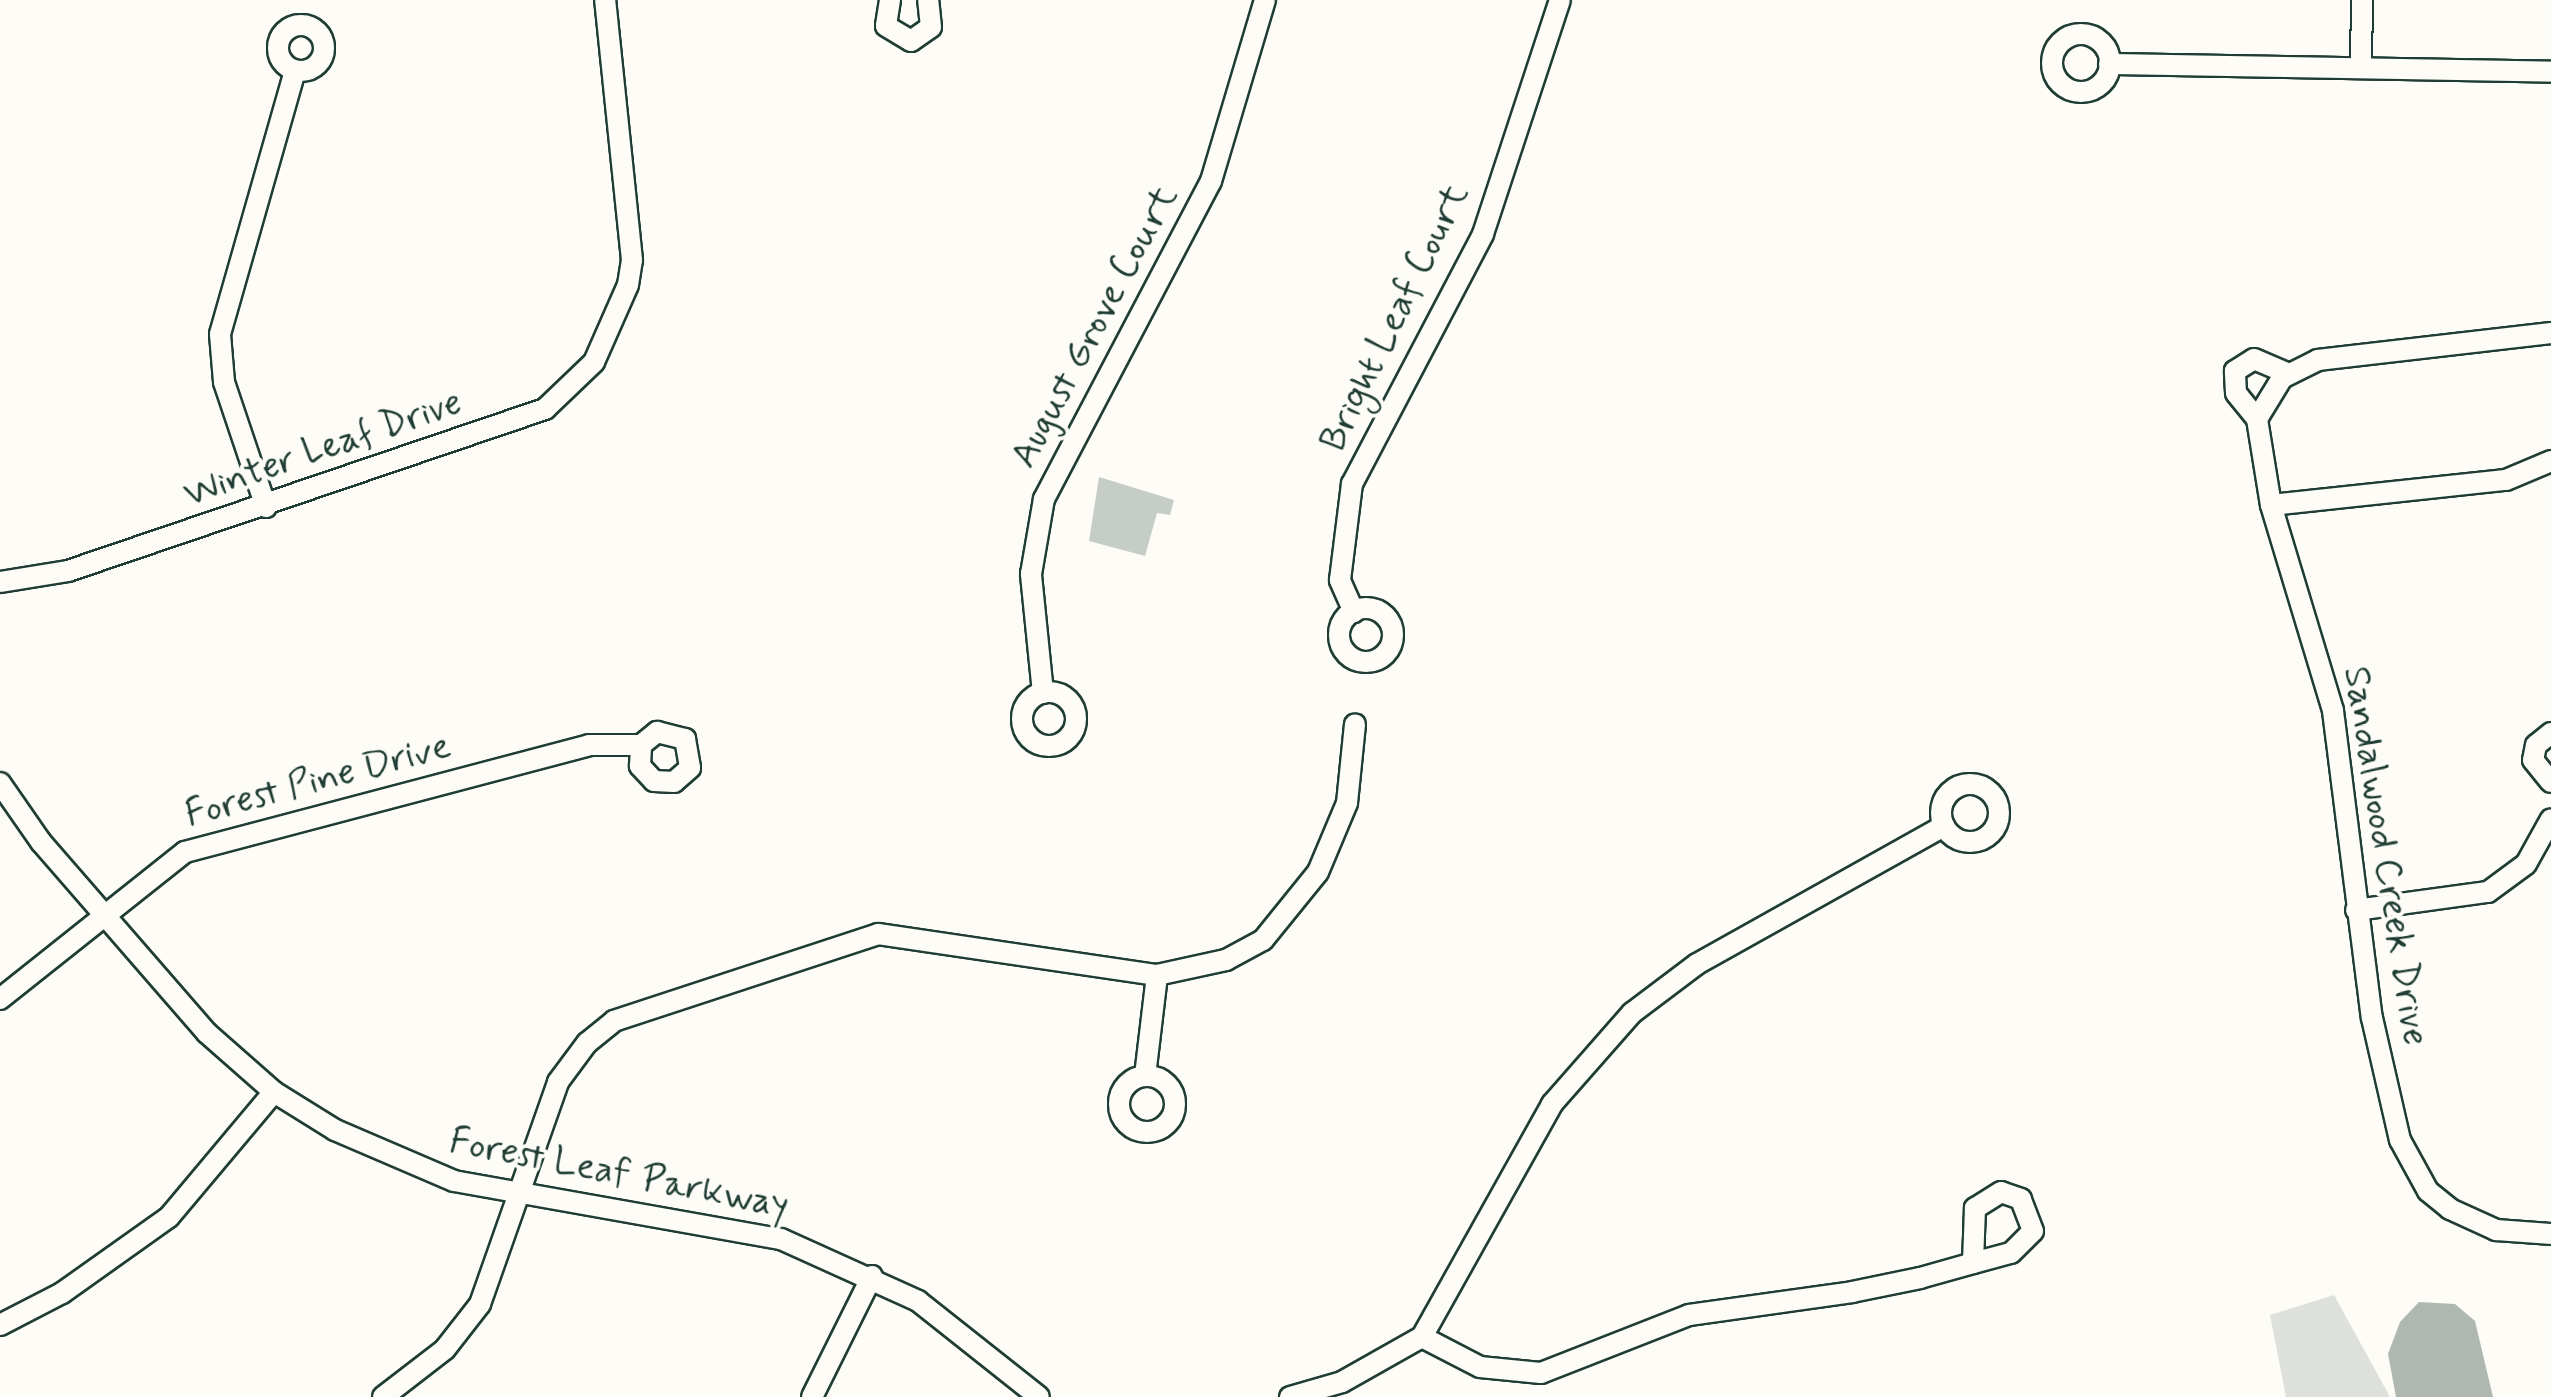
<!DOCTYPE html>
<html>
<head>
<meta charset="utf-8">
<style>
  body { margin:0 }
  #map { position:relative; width:2551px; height:1397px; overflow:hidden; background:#fdfcf7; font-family:Mynerve,sans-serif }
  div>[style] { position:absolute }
  .green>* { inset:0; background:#dde0db }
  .water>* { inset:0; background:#aeb8b1 }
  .building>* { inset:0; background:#c6cdc7 }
  .roads { filter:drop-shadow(2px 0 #1f3d34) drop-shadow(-2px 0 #1f3d34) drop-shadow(0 2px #1f3d34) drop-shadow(0 -2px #1f3d34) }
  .street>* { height:20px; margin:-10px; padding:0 10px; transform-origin:10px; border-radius:10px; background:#fdfcf7 }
  .street>.ring { margin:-10px; padding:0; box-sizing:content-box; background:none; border:20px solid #fdfcf7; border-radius:50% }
  span { translate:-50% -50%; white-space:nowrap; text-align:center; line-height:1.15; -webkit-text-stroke:8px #fdfcf7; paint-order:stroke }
  .street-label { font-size:38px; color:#1f3d34 }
</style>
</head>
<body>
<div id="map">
  <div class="green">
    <i style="clip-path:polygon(2334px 1295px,2390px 1397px,2286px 1397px,2270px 1315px)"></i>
  </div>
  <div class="water">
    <i style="clip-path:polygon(2419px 1302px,2455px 1304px,2475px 1321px,2493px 1397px,2396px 1397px,2388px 1354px,2400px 1322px)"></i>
  </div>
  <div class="building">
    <i style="clip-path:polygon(1099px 477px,1174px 500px,1170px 515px,1157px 513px,1145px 556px,1089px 541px)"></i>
  </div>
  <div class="roads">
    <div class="street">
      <i style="left:890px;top:0;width:26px;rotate:99deg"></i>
      <i style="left:886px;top:26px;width:29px;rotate:31deg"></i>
      <i style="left:911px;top:41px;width:24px;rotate:-35deg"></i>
      <i style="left:931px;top:27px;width:27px;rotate:-96deg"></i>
      <i class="ring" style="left:278px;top:25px;width:26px;height:26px"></i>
      <i class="ring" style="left:2052px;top:34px;width:38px;height:38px"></i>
      <i style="left:2109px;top:64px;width:442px;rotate:1deg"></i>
      <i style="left:2361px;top:68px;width:68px;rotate:-89.2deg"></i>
      <i style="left:2551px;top:333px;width:235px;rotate:173.4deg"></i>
      <i style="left:2318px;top:360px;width:40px;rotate:153.4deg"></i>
      <i style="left:2282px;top:378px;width:48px;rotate:121.4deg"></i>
      <i style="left:2257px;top:419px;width:87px;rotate:80.8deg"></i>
      <i style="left:2271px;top:505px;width:215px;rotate:73.2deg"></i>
      <i style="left:2333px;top:711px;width:309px;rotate:82.8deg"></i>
      <i style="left:2372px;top:1018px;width:125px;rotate:77.1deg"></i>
      <i style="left:2400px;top:1140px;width:58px;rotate:61.2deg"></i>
      <i style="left:2428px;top:1191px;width:28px;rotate:39deg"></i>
      <i style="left:2450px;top:1209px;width:51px;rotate:24.5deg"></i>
      <i style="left:2496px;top:1230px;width:55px;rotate:4.2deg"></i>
      <i style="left:2257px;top:419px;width:33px;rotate:-129deg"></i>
      <i style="left:2236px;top:393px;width:22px;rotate:-93deg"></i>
      <i style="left:2235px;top:371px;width:22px;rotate:-32deg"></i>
      <i style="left:2254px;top:359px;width:38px;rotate:23deg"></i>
      <i style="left:2271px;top:505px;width:236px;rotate:-6.1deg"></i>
      <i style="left:2506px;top:480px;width:49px;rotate:-22.9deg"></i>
      <i style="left:266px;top:507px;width:132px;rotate:-108.6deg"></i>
      <i style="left:224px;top:382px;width:48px;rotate:-94.8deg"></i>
      <i style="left:220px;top:334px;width:273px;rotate:-74.1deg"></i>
      <i style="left:0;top:582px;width:69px;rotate:-9.2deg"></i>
      <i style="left:68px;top:571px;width:504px;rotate:-18.76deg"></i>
      <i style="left:545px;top:409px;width:68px;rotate:-43.8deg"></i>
      <i style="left:594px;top:362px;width:84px;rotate:-66.2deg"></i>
      <i style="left:628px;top:285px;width:25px;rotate:-81deg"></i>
      <i style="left:632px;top:260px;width:261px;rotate:-95.9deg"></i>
      <i class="ring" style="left:1339px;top:608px;width:34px;height:34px"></i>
      <i style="left:1354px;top:612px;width:35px;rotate:-114deg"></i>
      <i style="left:1340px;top:580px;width:97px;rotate:-82.9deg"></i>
      <i style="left:1352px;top:484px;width:282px;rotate:-62.3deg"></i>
      <i style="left:1483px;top:234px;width:246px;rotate:-71.8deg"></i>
      <i class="ring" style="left:1022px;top:692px;width:34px;height:34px"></i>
      <i style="left:1043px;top:693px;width:120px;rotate:-95.8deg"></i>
      <i style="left:1031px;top:574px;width:76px;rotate:-80.2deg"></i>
      <i style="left:1044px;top:499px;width:359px;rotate:-62.3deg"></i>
      <i style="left:1211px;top:181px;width:189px;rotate:-73.4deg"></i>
      <i style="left:2551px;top:733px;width:19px;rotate:141deg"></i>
      <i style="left:2536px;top:745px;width:15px;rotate:101deg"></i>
      <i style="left:2533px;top:760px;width:28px;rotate:51deg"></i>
      <i style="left:0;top:783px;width:72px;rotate:55.2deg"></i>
      <i style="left:41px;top:842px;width:253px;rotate:49deg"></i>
      <i style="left:207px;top:1033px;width:89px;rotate:41.4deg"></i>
      <i style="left:274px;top:1092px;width:72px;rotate:31.9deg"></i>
      <i style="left:335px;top:1130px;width:129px;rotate:23.2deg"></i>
      <i style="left:454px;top:1181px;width:332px;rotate:10.1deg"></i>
      <i style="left:781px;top:1239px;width:150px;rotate:24.3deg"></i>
      <i style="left:918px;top:1301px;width:154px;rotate:38.4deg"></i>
      <i class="ring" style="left:1941px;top:784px;width:38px;height:38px"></i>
      <i style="left:2356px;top:910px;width:133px;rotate:-7.8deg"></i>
      <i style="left:2488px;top:892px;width:47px;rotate:-36.4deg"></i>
      <i style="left:2526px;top:864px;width:51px;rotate:-60.9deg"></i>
      <i style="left:0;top:999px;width:236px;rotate:-38.5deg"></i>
      <i style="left:185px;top:852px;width:418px;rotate:-14.8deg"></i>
      <i style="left:589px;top:745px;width:52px"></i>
      <i style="left:641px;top:745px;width:21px;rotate:-39deg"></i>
      <i style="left:657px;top:732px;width:29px;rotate:14deg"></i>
      <i style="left:685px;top:739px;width:29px;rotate:80deg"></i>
      <i style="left:690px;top:768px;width:21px;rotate:139deg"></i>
      <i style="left:674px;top:782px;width:20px;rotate:-177deg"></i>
      <i style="left:654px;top:781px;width:21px;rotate:-133deg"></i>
      <i style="left:640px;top:766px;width:21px;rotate:-87deg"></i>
      <i style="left:1145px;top:1076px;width:102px;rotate:-83.2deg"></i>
      <i class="ring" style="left:1119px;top:1076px;width:36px;height:36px"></i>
      <i style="left:0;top:1325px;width:70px;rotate:-27.3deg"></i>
      <i style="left:62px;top:1293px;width:131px;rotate:-35.4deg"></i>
      <i style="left:169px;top:1217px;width:163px;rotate:-50deg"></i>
      <i style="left:1422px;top:1337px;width:65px;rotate:27.3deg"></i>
      <i style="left:1480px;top:1367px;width:61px;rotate:5.6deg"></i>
      <i style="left:1541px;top:1373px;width:159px;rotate:-21.4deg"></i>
      <i style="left:1689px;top:1315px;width:165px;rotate:-8deg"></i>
      <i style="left:1852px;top:1292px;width:69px;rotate:-11.6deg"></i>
      <i style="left:1920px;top:1278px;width:55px;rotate:-15.8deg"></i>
      <i style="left:1973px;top:1263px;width:39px;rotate:-15deg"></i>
      <i style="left:2011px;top:1253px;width:31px;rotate:-45deg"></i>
      <i style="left:2033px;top:1231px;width:34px;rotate:-111deg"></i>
      <i style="left:2021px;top:1199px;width:21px;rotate:-161deg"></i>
      <i style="left:2001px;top:1192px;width:31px;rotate:148deg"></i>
      <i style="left:1975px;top:1208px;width:55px;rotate:92.1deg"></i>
      <i style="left:383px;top:1397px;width:78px;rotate:-37.7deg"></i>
      <i style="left:445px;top:1349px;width:57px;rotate:-52.1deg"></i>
      <i style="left:480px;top:1304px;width:235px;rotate:-70.6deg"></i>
      <i style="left:558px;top:1082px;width:49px;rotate:-53.4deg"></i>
      <i style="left:587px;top:1043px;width:35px;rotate:-39deg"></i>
      <i style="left:614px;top:1021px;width:278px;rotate:-18.2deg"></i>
      <i style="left:878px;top:934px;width:282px;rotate:8.4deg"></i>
      <i style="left:1157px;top:975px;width:71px;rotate:-12.3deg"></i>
      <i style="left:1226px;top:960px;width:42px;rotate:-28.4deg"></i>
      <i style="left:1263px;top:940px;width:87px;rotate:-51deg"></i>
      <i style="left:1318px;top:872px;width:75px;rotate:-67.2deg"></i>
      <i style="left:1347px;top:803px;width:79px;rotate:-84.2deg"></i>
      <i style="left:812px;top:1397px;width:135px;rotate:-63.6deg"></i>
      <i style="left:1290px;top:1397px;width:54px;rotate:-16.1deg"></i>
      <i style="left:1342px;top:1382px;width:92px;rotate:-29.4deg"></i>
      <i style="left:1422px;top:1337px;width:267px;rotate:-60.8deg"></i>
      <i style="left:1552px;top:1104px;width:121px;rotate:-48.7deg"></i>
      <i style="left:1632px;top:1013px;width:81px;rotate:-37deg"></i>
      <i style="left:1697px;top:964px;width:283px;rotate:-29.2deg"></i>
    </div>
  </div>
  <div class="street-label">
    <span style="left:1395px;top:318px;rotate:-64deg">Bright Leaf Court</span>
    <span style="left:1095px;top:327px;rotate:-62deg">August Grove Court</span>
    <span style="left:323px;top:449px;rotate:-19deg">Winter Leaf Drive</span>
    <span style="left:318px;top:781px;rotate:-15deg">Forest Pine Drive</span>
    <span style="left:2385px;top:856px;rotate:81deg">Sandalwood Creek Drive</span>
    <span style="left:619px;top:1174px;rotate:11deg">Forest Leaf Parkway</span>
  </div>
</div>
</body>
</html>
